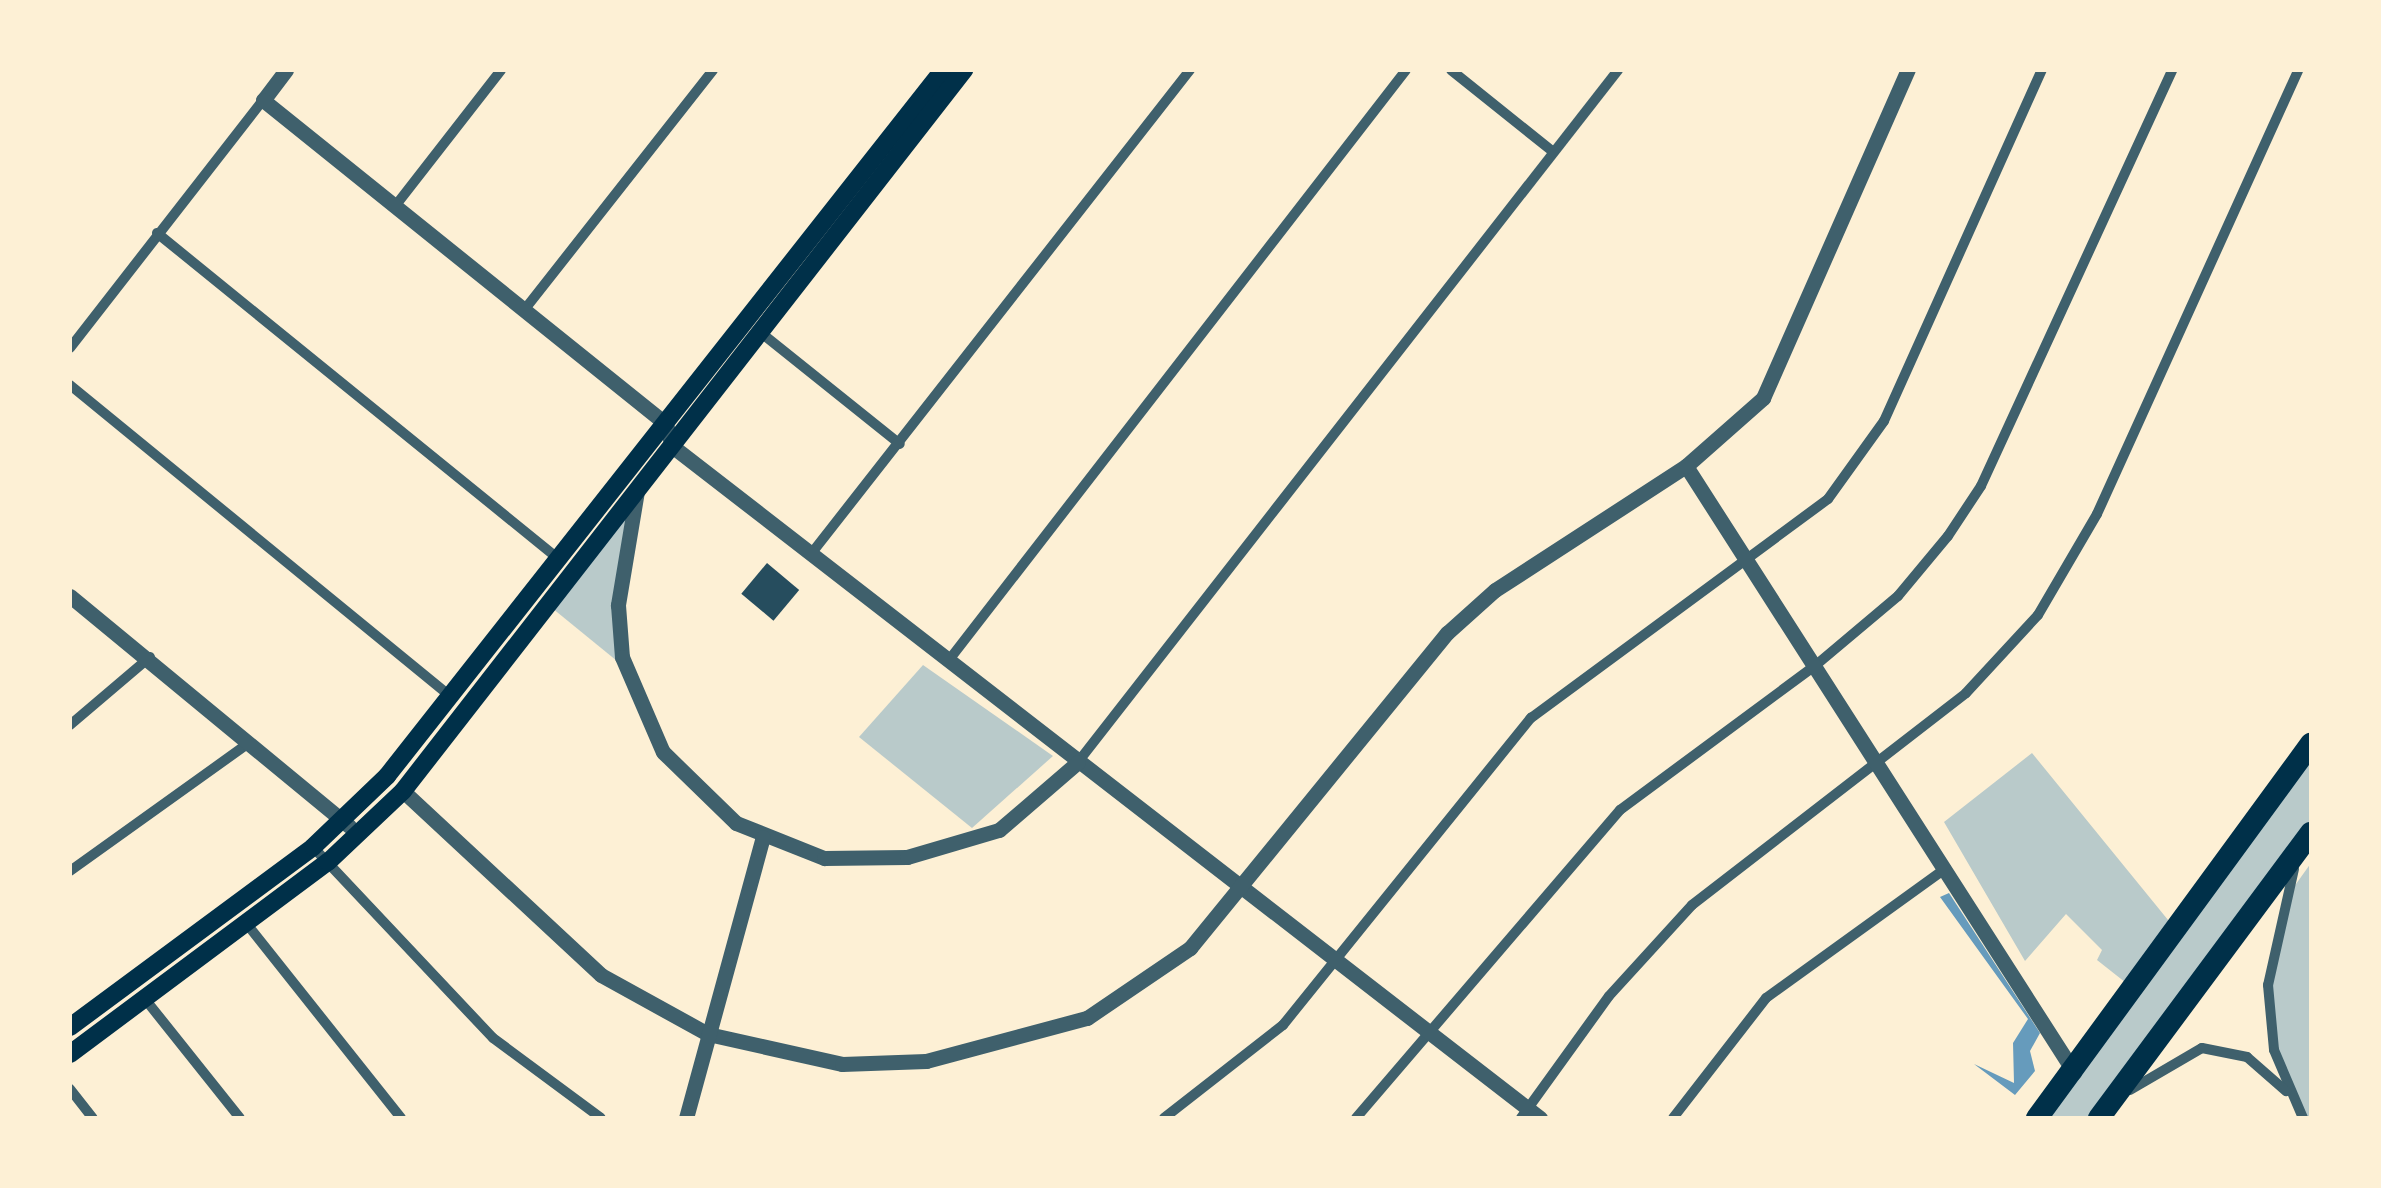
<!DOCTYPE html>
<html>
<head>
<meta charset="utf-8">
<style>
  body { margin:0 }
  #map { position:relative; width:2381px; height:1188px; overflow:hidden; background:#fdf0d5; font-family:"Archivo Narrow",sans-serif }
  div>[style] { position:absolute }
  .green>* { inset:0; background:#b9caca }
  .water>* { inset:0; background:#669bbc }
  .building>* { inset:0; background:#264d5e; transform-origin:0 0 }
  .minor>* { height:10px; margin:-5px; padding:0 5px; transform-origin:5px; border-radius:5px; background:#3f606c }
  .tertiary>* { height:15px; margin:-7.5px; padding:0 7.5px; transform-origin:7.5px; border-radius:7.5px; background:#3f606c }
  .secondary>* { height:18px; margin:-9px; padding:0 9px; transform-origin:9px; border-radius:9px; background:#003049 }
  .trunk>* { height:22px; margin:-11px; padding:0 11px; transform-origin:11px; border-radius:11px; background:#003049 }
  span { translate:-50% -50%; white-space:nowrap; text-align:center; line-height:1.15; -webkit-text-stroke:10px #fdf0d5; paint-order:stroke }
  .frame { position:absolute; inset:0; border:72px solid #fdf0d5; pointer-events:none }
</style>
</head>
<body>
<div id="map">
  <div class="green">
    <i style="clip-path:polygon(635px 496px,617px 661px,552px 608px)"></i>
    <i style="clip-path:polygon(923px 665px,1053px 756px,972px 828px,859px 737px)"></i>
    <i style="clip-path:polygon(2311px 737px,2311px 829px,2097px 1118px,2031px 1118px,2135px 990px,2097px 960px,2102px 950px,2066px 914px,2025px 961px,1944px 822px,2032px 753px,2177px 931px)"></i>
    <i style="clip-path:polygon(2311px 863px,2311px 1118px,2304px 1118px,2274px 1040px,2271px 991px,2291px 891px)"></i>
  </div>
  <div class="water">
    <i style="clip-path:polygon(1949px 893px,2040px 1033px,2030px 1051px,2035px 1071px,2015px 1095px,1974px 1064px,2014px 1083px,2013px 1043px,2028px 1019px,1940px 897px)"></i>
  </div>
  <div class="building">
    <i style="left:767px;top:563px;width:42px;height:40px;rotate:40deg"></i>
  </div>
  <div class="minor">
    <i style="left:1451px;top:70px;width:129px;rotate:38.7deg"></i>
    <i style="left:396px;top:205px;width:171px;rotate:-52.1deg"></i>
    <i style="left:157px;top:233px;width:519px;rotate:39.06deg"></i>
    <i style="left:525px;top:309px;width:304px;rotate:-51.8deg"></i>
    <i style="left:760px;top:332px;width:179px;rotate:38.7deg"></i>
    <i style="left:70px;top:348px;width:314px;rotate:-52.1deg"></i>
    <i style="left:70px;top:385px;width:494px;rotate:39.3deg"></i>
    <i style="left:811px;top:554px;width:615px;rotate:-51.94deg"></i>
    <i style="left:949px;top:660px;width:746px;rotate:-52.24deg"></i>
    <i style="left:70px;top:725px;width:105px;rotate:-40.4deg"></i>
    <i style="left:1078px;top:762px;width:878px;rotate:-52.03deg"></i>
    <i style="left:313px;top:847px;width:262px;rotate:46.7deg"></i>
    <i style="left:493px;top:1038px;width:134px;rotate:36.5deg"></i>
    <i style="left:2294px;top:869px;width:119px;rotate:102.6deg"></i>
    <i style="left:2268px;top:985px;width:65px;rotate:84.7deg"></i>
    <i style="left:2274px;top:1050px;width:74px;rotate:66.9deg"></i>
    <i style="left:70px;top:871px;width:220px;rotate:-35.6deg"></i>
    <i style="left:246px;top:923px;width:249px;rotate:51.5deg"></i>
    <i style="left:145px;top:999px;width:152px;rotate:51.4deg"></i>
    <i style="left:70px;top:1089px;width:37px;rotate:52deg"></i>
    <i style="left:2130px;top:1090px;width:83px;rotate:-30.3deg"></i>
    <i style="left:2202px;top:1048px;width:46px;rotate:11.3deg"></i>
    <i style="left:2247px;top:1057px;width:52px;rotate:41.1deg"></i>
    <i style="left:1164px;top:1118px;width:151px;rotate:-38deg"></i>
    <i style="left:1283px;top:1025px;width:395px;rotate:-51.1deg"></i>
    <i style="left:1531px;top:718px;width:369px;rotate:-36.4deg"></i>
    <i style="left:1828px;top:499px;width:96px;rotate:-54.3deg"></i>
    <i style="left:1884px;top:421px;width:385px;rotate:-65.8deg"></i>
    <i style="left:1356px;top:1118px;width:406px;rotate:-49.4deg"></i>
    <i style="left:1620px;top:810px;width:244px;rotate:-36.5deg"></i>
    <i style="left:1816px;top:665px;width:107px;rotate:-40.1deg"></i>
    <i style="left:1898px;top:596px;width:78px;rotate:-50.2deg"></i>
    <i style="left:1948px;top:536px;width:60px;rotate:-56.6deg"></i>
    <i style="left:1981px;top:486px;width:458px;rotate:-65.3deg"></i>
    <i style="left:1521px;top:1118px;width:150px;rotate:-54.2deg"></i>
    <i style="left:1609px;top:996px;width:123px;rotate:-47.6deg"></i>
    <i style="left:1692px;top:905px;width:346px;rotate:-37.7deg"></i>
    <i style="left:1966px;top:693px;width:106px;rotate:-47.3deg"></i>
    <i style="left:2038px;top:615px;width:117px;rotate:-59.7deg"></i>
    <i style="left:2097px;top:514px;width:487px;rotate:-65.6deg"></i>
    <i style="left:1673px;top:1118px;width:152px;rotate:-52.2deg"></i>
    <i style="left:1766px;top:998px;width:222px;rotate:-35.8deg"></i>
  </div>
  <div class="tertiary">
    <i style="left:286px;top:70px;width:38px;rotate:127deg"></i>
    <i style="left:263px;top:100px;width:517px;rotate:38.8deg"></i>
    <i style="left:666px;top:424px;width:23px;rotate:75deg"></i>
    <i style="left:672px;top:446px;width:1098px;rotate:37.75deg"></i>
    <i style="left:1686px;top:466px;width:720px;rotate:57.37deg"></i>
    <i style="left:637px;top:491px;width:116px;rotate:99.5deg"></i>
    <i style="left:618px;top:605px;width:52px;rotate:85.6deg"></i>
    <i style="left:622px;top:657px;width:103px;rotate:66.7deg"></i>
    <i style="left:663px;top:752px;width:102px;rotate:44.2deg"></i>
    <i style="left:736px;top:823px;width:95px;rotate:21.7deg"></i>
    <i style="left:824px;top:858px;width:83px;rotate:-0.7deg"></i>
    <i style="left:907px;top:857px;width:96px;rotate:-16.4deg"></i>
    <i style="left:999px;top:830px;width:104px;rotate:-40.7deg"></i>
    <i style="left:70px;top:596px;width:362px;rotate:39.5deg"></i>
    <i style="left:403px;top:791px;width:270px;rotate:42.9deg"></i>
    <i style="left:601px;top:975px;width:122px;rotate:28.9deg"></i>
    <i style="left:708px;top:1034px;width:137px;rotate:12.6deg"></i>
    <i style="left:842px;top:1064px;width:84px;rotate:-2deg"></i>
    <i style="left:926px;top:1061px;width:167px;rotate:-15deg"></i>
    <i style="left:1087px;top:1018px;width:125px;rotate:-34.2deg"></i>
    <i style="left:1190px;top:948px;width:407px;rotate:-50.8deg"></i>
    <i style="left:1447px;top:633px;width:64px;rotate:-41.9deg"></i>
    <i style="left:1495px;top:590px;width:228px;rotate:-33deg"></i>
    <i style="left:1686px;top:466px;width:103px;rotate:-41.4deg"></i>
    <i style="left:1763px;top:398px;width:359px;rotate:-66.2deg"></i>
    <i style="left:686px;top:1118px;width:291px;rotate:-74.7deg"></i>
  </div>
  <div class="secondary">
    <i style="left:70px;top:1027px;width:302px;rotate:-36.5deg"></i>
    <i style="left:313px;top:847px;width:103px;rotate:-43.8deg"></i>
    <i style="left:387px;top:776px;width:899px;rotate:-51.78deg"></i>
    <i style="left:70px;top:1054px;width:322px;rotate:-36.7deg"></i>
    <i style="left:328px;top:862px;width:103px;rotate:-43.4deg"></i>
    <i style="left:403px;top:791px;width:914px;rotate:-52.11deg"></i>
  </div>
  <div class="trunk">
    <i style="left:2037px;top:1118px;width:464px;rotate:-53.8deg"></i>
    <i style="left:2099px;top:1118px;width:355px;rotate:-53.4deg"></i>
  </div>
  <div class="frame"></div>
</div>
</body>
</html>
